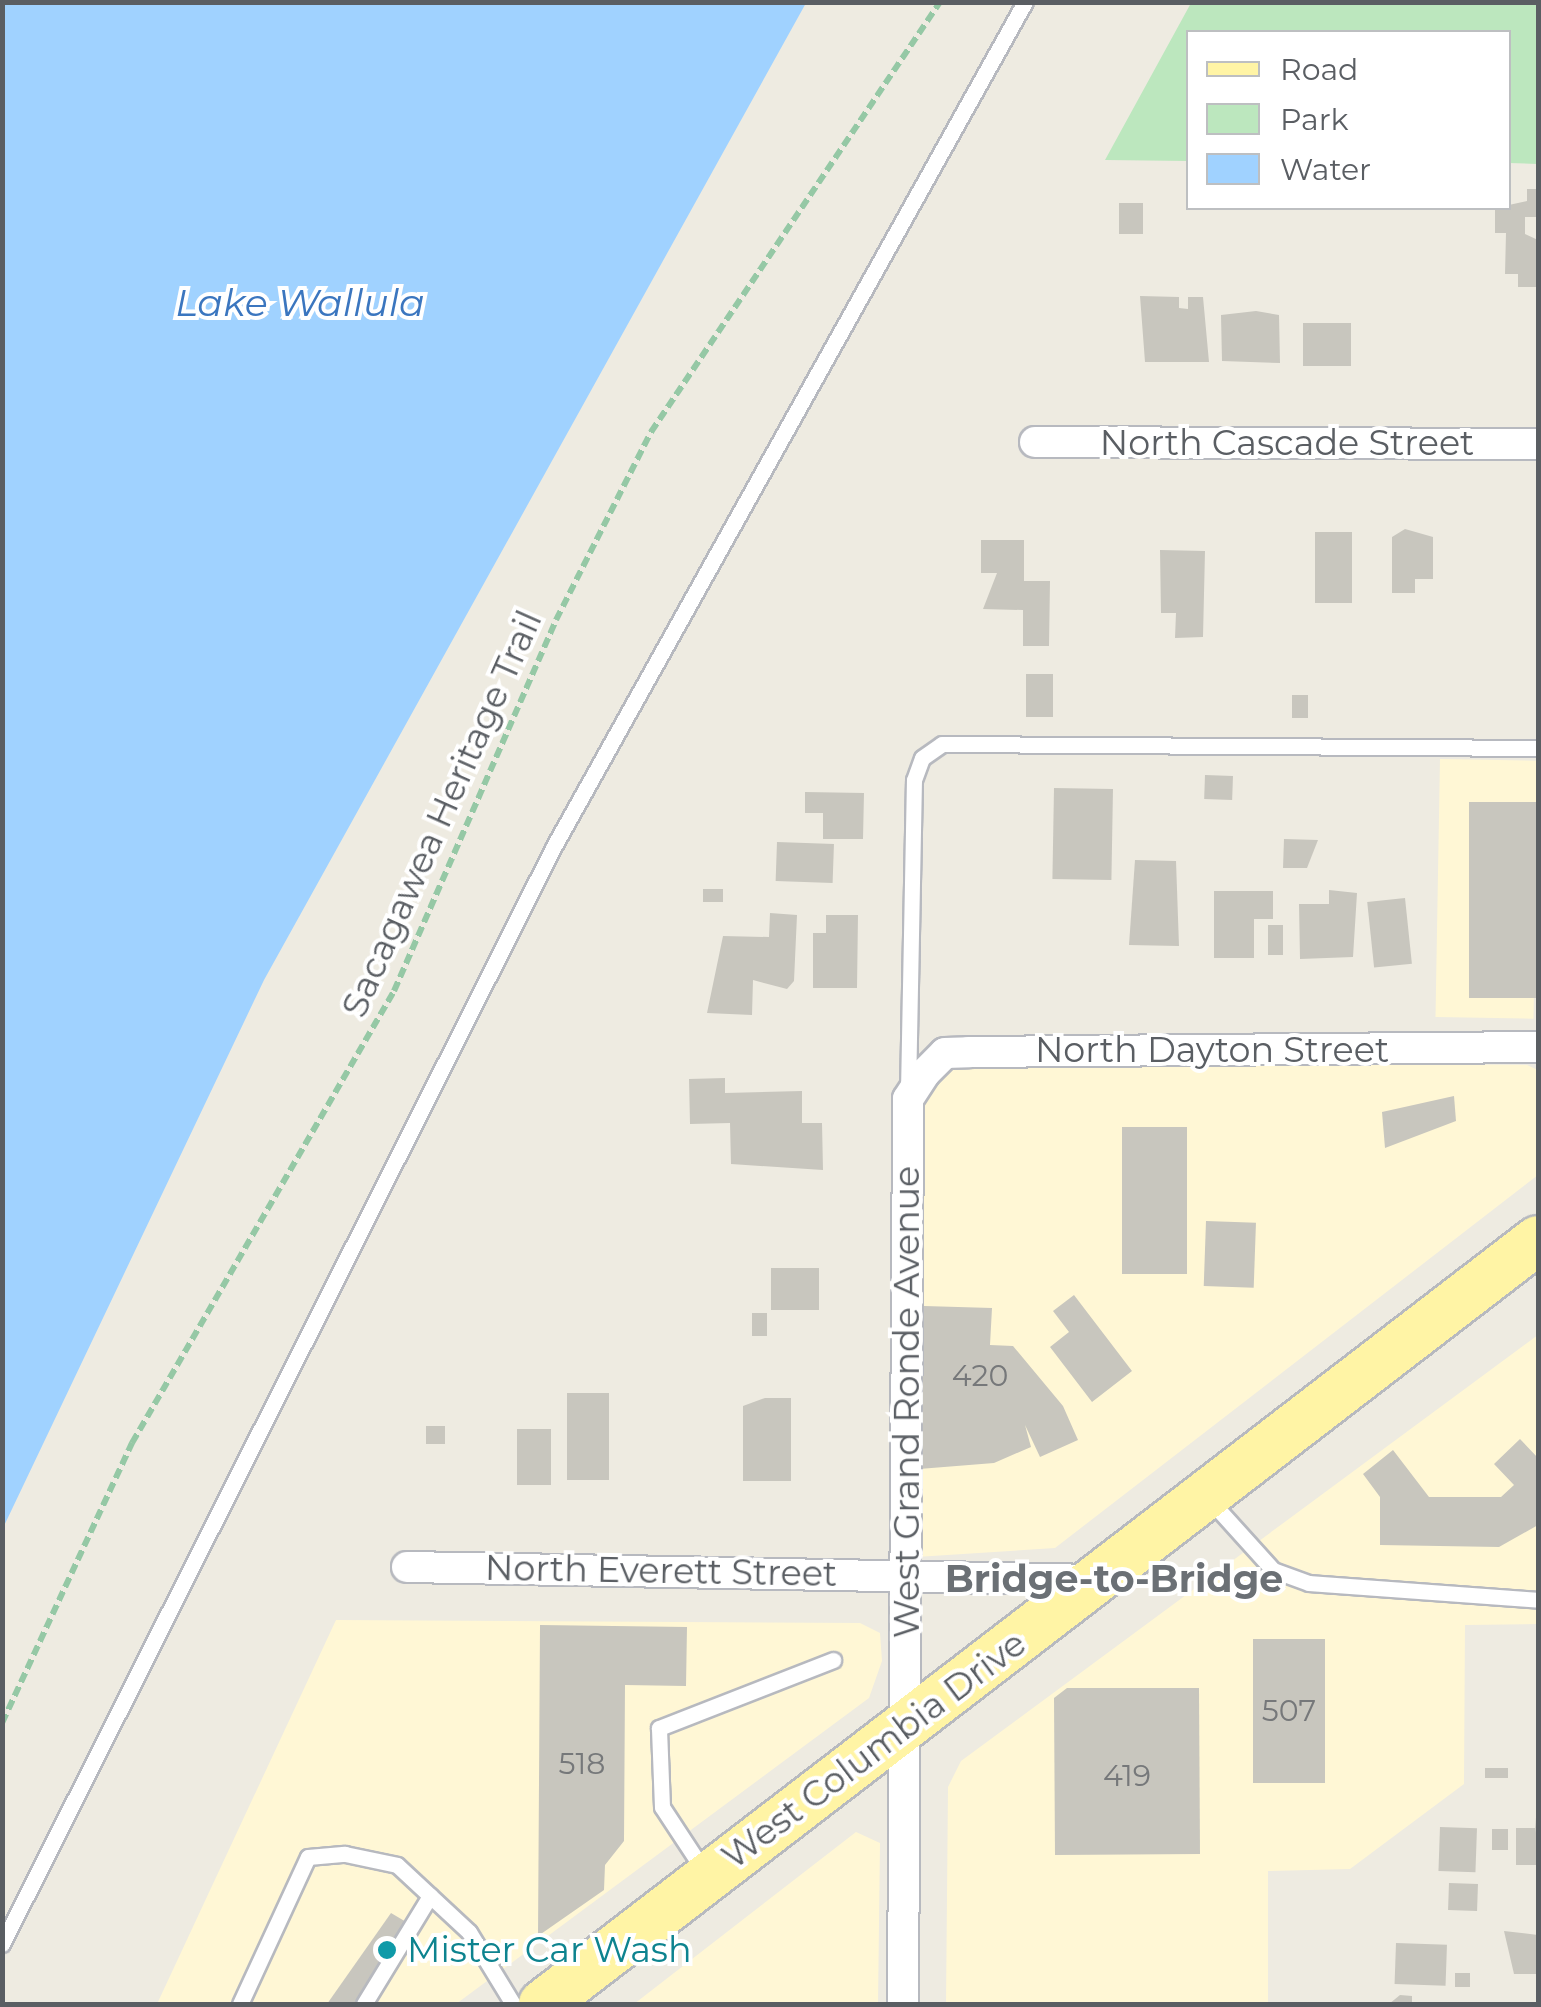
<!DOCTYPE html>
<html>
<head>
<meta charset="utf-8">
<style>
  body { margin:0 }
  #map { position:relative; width:1541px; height:2007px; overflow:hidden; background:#eeebe1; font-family:Montserrat,sans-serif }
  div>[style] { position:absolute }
  .commercial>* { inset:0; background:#fff7d5; transform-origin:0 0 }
  .green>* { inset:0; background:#bce7be }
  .water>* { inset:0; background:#a0d2ff }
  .building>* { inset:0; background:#c8c6be; transform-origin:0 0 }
  .path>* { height:6px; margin-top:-3px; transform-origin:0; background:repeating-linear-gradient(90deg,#95c8a5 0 10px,transparent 0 15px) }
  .roads { filter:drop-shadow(2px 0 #b7b9bf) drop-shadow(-2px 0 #b7b9bf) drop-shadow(0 2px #b7b9bf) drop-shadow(0 -2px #b7b9bf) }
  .lane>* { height:15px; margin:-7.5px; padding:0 7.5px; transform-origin:7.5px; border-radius:7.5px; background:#fff }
  .street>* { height:30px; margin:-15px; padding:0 15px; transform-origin:15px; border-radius:15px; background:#fff }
  .primary>* { height:48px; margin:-24px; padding:0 24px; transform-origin:24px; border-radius:24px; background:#fff4a5 }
  .dots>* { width:28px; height:28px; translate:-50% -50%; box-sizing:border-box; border:5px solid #fff; border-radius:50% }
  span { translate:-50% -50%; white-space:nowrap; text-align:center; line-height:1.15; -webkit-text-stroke:8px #fff; paint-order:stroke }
  .number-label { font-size:30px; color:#76787a }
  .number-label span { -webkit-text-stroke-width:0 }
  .street-label { font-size:35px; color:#5a5e63 }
  .culture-label { font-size:35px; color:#0d838f }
  .left { translate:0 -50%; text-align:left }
  .water-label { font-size:38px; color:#3b76bf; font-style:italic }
  .neighbourhood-label { font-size:38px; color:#6b7075; font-weight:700 }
  .frame { position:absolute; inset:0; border:5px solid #5a5e63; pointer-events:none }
  .legend { position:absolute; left:1186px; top:30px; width:325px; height:180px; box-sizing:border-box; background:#fff; border:2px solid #bdbfc1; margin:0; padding:12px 18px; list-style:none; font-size:30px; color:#5a5e63 }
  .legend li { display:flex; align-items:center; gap:20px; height:50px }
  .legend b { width:50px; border:2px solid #bdbfc1 }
</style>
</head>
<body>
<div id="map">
  <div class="commercial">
    <i style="left:1440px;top:759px;width:98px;height:258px;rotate:1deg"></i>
    <i style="clip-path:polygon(915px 1060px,1527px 1065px,1538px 1070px,1538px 1175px,1055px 1548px,916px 1557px)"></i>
    <i style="clip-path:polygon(1538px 1335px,1538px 1624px,1465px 1625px,1464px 1784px,1350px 1869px,1268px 1871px,1268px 2004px,946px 2004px,948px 1787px,961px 1761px)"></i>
    <i style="clip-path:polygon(336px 1620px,860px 1623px,880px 1633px,882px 1661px,869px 1698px,456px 2004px,157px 2004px)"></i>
    <i style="clip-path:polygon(856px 1832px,880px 1843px,878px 2004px,634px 2004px)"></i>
  </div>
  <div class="green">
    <i style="clip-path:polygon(1191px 3px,1538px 3px,1538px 164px,1509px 163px,1508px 32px,1188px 32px,1188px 161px,1105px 160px)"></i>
  </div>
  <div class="water">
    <i style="clip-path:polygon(3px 2px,806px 3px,264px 980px,3px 1528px)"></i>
  </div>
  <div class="building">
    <i style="clip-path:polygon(1527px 189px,1538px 189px,1538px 217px,1525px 217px,1525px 234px,1538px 240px,1538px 287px,1518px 287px,1518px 274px,1505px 274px,1506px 233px,1495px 233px,1495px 208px,1527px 201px)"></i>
    <i style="left:1119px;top:203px;width:24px;height:31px"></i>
    <i style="clip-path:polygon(1140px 296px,1179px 297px,1179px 308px,1188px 309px,1188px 297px,1203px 297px,1209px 362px,1145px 362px)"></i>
    <i style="clip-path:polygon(1256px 311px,1279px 315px,1280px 363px,1222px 361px,1221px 315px)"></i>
    <i style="left:1303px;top:323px;width:48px;height:43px"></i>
    <i style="clip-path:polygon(1405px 529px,1433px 537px,1433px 579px,1415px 579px,1415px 593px,1392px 593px,1392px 537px)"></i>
    <i style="left:1315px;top:532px;width:37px;height:71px"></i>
    <i style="clip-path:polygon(981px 540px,1024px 540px,1024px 581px,1050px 581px,1049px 646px,1023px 646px,1023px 610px,983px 609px,997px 573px,981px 573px)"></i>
    <i style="clip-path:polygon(1160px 550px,1205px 551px,1203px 637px,1175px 638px,1176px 613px,1161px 613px)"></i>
    <i style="left:1026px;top:674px;width:27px;height:43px"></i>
    <i style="left:1292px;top:695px;width:16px;height:23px"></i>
    <i style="left:1205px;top:775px;width:28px;height:24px;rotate:2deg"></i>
    <i style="left:1054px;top:788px;width:59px;height:91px;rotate:1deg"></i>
    <i style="clip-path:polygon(805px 792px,864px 793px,863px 839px,823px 839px,823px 813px,805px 813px)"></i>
    <i style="left:1469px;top:802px;width:69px;height:196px"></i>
    <i style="clip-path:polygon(1284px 839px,1318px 840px,1307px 868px,1283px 868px)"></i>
    <i style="left:777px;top:842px;width:57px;height:39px;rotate:2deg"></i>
    <i style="clip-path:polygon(1135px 860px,1176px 861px,1179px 946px,1129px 945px)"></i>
    <i style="left:703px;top:889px;width:20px;height:13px"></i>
    <i style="clip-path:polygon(1329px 890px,1357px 893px,1353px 957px,1300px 959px,1299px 904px,1329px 904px)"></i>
    <i style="clip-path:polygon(1214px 891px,1273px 891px,1273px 919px,1254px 919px,1254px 958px,1214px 958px)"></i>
    <i style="left:1405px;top:898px;width:66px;height:38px;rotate:84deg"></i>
    <i style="clip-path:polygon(770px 913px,797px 915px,794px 981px,787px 989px,753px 980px,752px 1015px,707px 1013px,723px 936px,769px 937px)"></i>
    <i style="clip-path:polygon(826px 915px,858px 915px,857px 988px,813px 988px,813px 933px,826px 933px)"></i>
    <i style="left:1268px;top:925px;width:15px;height:30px"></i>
    <i style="clip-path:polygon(725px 1078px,725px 1093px,802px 1091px,802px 1123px,822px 1123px,823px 1170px,731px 1164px,730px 1123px,690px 1124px,689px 1079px)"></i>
    <i style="clip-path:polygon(1454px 1096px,1456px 1121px,1385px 1148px,1382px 1112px)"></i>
    <i style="left:1122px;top:1127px;width:65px;height:147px"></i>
    <i style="left:1206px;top:1221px;width:50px;height:65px;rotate:2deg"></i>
    <i style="left:771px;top:1268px;width:48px;height:42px"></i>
    <i style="clip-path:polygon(1074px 1295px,1132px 1371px,1092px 1402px,1050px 1347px,1069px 1332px,1053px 1311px)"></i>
    <i style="clip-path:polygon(924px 1306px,992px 1308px,990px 1345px,1013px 1346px,1063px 1406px,1078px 1440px,1040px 1457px,1025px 1425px,1031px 1447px,994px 1463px,919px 1469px)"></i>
    <i style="left:752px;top:1313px;width:15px;height:23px"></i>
    <i style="left:567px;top:1393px;width:42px;height:87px"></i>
    <i style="clip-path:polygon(765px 1398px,791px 1398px,791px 1481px,743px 1481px,743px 1406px)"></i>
    <i style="left:445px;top:1426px;width:18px;height:19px;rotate:90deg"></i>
    <i style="left:517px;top:1429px;width:34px;height:56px"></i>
    <i style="clip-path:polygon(1520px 1439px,1538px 1458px,1538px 1525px,1499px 1547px,1380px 1545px,1380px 1497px,1363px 1474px,1393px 1450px,1429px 1497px,1501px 1497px,1514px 1485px,1494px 1464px)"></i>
    <i style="clip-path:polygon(540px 1625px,687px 1627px,686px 1686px,625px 1685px,624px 1841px,605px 1865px,604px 1890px,538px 1936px)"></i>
    <i style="left:1253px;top:1639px;width:72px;height:144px"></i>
    <i style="clip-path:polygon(1067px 1688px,1199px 1688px,1200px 1854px,1055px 1855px,1054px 1698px)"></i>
    <i style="left:1485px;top:1768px;width:23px;height:10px"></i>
    <i style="clip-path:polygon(1535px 1817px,1538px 1865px,1516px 1865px,1516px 1828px,1535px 1828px)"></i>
    <i style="left:1440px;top:1827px;width:37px;height:44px;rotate:2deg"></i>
    <i style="left:1492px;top:1829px;width:16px;height:21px"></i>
    <i style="left:1449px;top:1883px;width:29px;height:27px;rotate:2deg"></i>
    <i style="clip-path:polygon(391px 1913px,418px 1929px,373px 2004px,327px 2004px)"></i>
    <i style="clip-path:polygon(1504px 1931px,1538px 1935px,1538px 1974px,1514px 1974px)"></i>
    <i style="left:1396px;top:1943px;width:51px;height:41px;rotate:2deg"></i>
    <i style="left:1455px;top:1973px;width:15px;height:14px"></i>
    <i style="clip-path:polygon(1400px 1995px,1412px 1996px,1412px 2004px,1389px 2004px)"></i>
  </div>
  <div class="path">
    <i style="left:2px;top:1723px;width:309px;rotate:-65.1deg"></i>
    <i style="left:132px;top:1443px;width:522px;rotate:-59.9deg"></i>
    <i style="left:394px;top:991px;width:405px;rotate:-66.4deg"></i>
    <i style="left:556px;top:620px;width:211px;rotate:-63.2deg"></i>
    <i style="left:651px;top:432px;width:518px;rotate:-56.1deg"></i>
  </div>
  <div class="roads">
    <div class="lane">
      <i style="left:908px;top:1091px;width:311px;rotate:-88.9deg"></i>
      <i style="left:914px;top:780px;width:23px;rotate:-70deg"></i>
      <i style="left:922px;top:758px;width:24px;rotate:-35deg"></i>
      <i style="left:942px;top:744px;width:596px;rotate:0.38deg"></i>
      <i style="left:1208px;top:1498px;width:97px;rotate:47.9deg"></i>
      <i style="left:1273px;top:1570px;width:38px;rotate:20deg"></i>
      <i style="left:1309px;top:1583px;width:230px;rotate:4.2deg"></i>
      <i style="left:706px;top:1874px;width:80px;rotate:-123.3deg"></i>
      <i style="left:662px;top:1807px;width:79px;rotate:-92.2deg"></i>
      <i style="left:659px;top:1728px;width:187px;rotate:-21.3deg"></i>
      <i style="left:2px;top:1944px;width:1229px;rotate:-63.31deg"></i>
      <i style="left:554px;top:846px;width:967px;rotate:-60.84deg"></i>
      <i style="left:240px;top:2004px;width:162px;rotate:-65.2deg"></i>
      <i style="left:308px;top:1857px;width:37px;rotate:-5deg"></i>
      <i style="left:345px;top:1854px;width:53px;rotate:11.9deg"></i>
      <i style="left:397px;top:1865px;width:98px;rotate:42.9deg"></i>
      <i style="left:469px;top:1932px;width:84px;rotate:58.6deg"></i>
      <i style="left:364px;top:2004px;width:127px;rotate:-58.6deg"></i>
    </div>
    <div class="street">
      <i style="left:1035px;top:442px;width:503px;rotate:0.23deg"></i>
      <i style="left:407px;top:1567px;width:689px;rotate:1.08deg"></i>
      <i style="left:903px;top:2004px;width:905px;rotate:-89.68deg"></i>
      <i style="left:908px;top:1099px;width:31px;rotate:-57deg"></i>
      <i style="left:925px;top:1073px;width:28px;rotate:-45deg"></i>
      <i style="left:945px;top:1053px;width:24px;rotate:-2deg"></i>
      <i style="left:969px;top:1052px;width:569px;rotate:-0.5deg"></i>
    </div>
    <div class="primary">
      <i style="left:543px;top:2004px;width:1254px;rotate:-37.52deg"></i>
    </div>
  </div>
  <div class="dots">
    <i style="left:387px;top:1950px;background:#0f9aa8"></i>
  </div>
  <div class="number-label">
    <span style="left:980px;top:1376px">420</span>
    <span style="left:1289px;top:1711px">507</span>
    <span style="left:582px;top:1764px">518</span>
    <span style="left:1127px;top:1776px">419</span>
  </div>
  <div class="street-label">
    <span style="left:1287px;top:443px">North Cascade Street</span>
    <span style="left:442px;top:814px;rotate:-66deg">Sacagawea Heritage Trail</span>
    <span style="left:1212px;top:1050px">North Dayton Street</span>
    <span style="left:907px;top:1402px;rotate:-90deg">West Grand Ronde Avenue</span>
    <span style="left:661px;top:1571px;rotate:1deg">North Everett Street</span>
    <span style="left:874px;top:1750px;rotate:-37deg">West Columbia Drive</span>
  </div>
  <div class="culture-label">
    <span class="left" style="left:407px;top:1950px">Mister Car Wash</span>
  </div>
  <div class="water-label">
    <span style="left:300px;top:303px">Lake Wallula</span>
  </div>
  <div class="neighbourhood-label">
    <span style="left:1114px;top:1579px">Bridge-to-Bridge</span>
  </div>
  <div class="frame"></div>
  <ul class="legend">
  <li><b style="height:12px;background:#fff4a5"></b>Road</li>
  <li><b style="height:28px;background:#bce7be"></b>Park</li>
  <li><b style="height:28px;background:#a0d2ff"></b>Water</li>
  </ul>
</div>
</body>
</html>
